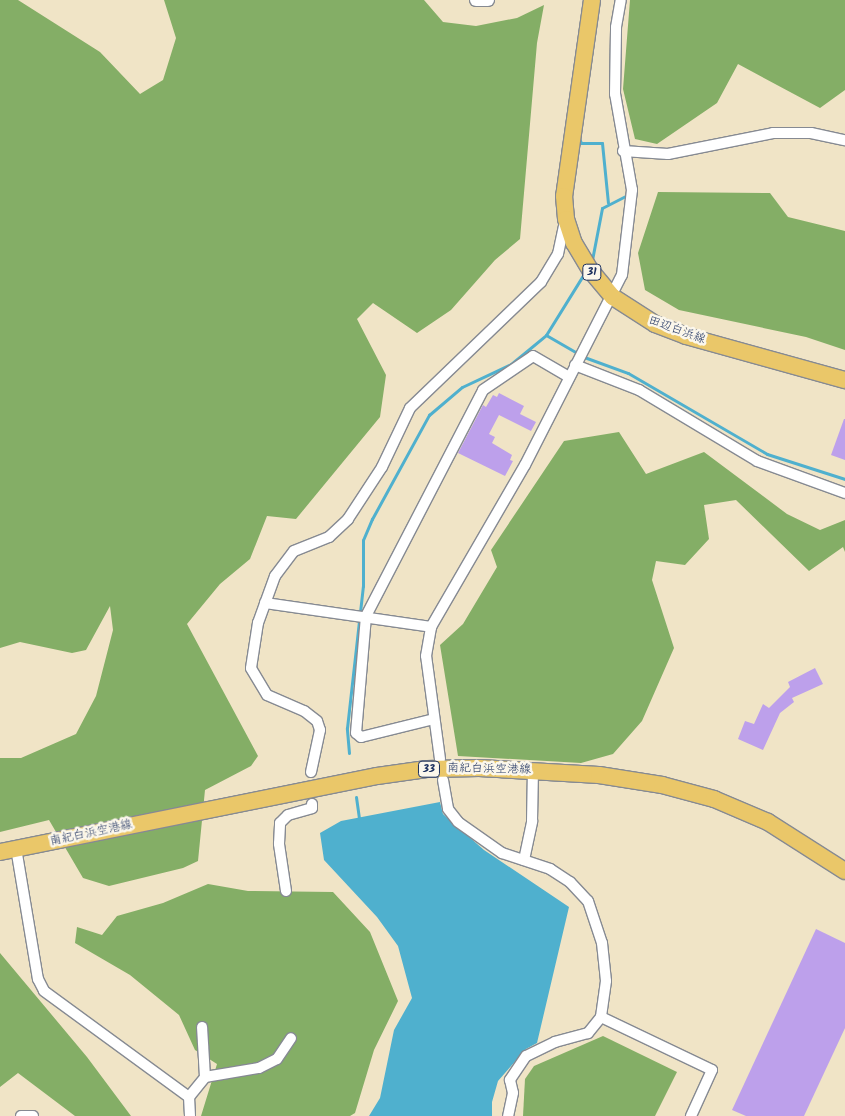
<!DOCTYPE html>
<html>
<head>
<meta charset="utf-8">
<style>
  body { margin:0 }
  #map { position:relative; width:845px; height:1116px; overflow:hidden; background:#f0e4c6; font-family:Kalam,"Klee One",sans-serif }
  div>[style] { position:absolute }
  .forest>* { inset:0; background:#84ae66 }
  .water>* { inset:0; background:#4fb0ce }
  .stream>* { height:3px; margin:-1.5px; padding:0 1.5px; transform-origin:1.5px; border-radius:1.5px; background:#4fb0ce }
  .building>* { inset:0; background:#bda0eb }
  .roads { filter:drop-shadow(1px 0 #868a92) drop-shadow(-1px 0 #868a92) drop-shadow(0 1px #868a92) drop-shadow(0 -1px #868a92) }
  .minor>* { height:10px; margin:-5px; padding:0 5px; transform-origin:5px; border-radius:5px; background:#fff }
  .tertiary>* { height:12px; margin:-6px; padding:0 6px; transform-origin:6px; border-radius:6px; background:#fff }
  .primary>* { height:16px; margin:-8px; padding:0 8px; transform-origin:8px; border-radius:8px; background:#eac769 }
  span { translate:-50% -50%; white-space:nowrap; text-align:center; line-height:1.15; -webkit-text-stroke:5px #fbf7ec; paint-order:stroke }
  .shield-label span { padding:1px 4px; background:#fbf7ec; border:1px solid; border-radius:4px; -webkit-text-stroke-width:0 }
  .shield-label { font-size:11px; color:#1b2f5e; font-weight:700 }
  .street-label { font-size:12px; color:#1b2f5e }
</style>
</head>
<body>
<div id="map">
  <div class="forest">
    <i style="clip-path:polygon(0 0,18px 0,100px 52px,140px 94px,163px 80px,176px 38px,164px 0,424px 0,443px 22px,476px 26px,517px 18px,544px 5px,537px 43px,520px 239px,495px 260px,451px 310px,417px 333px,373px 303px,357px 319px,386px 375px,380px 417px,296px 519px,267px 516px,250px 559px,220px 584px,187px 624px,258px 756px,251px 766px,205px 790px,198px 861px,183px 868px,109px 886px,83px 878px,49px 820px,0 832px,0 758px,21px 758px,76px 734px,96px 696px,113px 630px,110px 606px,86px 650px,72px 653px,20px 642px,0 648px)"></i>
    <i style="clip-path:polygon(630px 0,845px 0,845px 90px,820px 108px,738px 64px,717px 103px,657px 144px,635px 139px,623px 89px)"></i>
    <i style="clip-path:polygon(658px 192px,770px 193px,788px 217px,845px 231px,845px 350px,806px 337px,679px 310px,645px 290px,638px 253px)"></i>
    <i style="clip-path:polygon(619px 432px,646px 474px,704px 452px,787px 514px,820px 530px,845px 520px,845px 552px,843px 547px,809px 571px,736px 500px,704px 505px,709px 539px,685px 565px,656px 561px,652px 580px,674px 648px,642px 721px,613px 754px,581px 763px,458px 756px,440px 645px,463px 624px,497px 567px,491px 550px,564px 441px)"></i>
    <i style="clip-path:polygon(208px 884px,248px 891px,333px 892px,370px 932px,398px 1001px,374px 1050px,355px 1113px,350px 1116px,201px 1116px,217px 1064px,195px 1050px,179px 1015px,130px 975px,75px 943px,77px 927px,102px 935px,117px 916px,163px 903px)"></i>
    <i style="clip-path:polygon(0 953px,87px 1057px,131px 1116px,75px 1116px,18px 1073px,0 1087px)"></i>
    <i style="clip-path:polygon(603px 1036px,677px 1072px,655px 1116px,523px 1116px,525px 1079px,534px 1066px)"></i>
  </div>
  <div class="water">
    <i style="clip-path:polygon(440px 802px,443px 814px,484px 850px,569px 907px,537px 1043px,526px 1049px,498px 1081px,492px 1102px,492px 1116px,369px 1116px,380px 1098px,394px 1030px,412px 998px,398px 946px,377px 917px,324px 860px,320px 833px,341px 821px)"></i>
  </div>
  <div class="stream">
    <i style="left:579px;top:138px;width:5px;rotate:68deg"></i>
    <i style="left:581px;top:143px;width:21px"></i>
    <i style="left:602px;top:143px;width:60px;rotate:84.3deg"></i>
    <i style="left:592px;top:260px;width:53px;rotate:-79.1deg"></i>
    <i style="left:602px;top:208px;width:28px;rotate:-27deg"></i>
    <i style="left:546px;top:335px;width:74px;rotate:-58.2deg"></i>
    <i style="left:349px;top:753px;width:25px;rotate:-95deg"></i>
    <i style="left:347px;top:728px;width:143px;rotate:-83.6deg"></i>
    <i style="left:363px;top:586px;width:46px;rotate:-90deg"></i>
    <i style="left:363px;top:540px;width:23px;rotate:-67deg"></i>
    <i style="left:372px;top:519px;width:119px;rotate:-61.3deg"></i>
    <i style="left:429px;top:415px;width:43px;rotate:-40.3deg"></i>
    <i style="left:462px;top:387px;width:54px;rotate:-25.1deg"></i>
    <i style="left:511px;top:364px;width:45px;rotate:-39.6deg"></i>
    <i style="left:546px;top:335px;width:44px;rotate:30.1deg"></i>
    <i style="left:584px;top:357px;width:47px;rotate:20deg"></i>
    <i style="left:628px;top:373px;width:161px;rotate:30.2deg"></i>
    <i style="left:767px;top:454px;width:82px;rotate:17.8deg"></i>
    <i style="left:356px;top:797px;width:22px;rotate:82deg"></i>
  </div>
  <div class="building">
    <i style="clip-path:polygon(499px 393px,524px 406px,520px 414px,536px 422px,531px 431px,499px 415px,489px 434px,495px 437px,492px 443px,512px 455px,510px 460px,513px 461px,505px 476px,458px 453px,483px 405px,486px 407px,493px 395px,497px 397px)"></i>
    <i style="clip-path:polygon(844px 419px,845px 419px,845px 460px,831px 455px)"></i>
    <i style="clip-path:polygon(815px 668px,823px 684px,792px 698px,794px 702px,780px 713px,763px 750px,738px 739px,745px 721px,754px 724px,763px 704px,769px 708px,790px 687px,788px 682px)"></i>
    <i style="clip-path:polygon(816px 929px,845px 943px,845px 1028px,804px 1116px,746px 1116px,732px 1110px)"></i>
  </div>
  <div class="roads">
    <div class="minor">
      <i style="left:623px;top:151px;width:45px;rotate:3.8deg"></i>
      <i style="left:668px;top:154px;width:107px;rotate:-11.3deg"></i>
      <i style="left:773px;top:133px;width:38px"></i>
      <i style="left:811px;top:133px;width:35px;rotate:12deg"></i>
      <i style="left:575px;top:365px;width:69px;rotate:21.3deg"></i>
      <i style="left:639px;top:390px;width:138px;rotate:31deg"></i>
      <i style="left:757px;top:461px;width:94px;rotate:20deg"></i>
      <i style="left:265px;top:603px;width:168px;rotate:8.2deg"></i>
      <i style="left:434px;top:719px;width:75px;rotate:166.1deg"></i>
      <i style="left:361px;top:737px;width:6px;rotate:-141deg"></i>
      <i style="left:356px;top:733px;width:117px;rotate:-85.1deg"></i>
      <i style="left:366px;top:616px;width:254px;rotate:-62.6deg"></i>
      <i style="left:483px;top:390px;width:60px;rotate:-34.2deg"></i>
      <i style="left:533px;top:356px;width:42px;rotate:30.3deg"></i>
      <i style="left:440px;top:759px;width:104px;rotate:-97.7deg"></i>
      <i style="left:426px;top:656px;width:29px;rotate:-80deg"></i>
      <i style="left:431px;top:627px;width:187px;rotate:-59.9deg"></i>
      <i style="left:525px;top:465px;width:213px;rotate:-63deg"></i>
      <i style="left:622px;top:275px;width:86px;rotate:-83.3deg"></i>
      <i style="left:632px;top:190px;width:97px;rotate:-100deg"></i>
      <i style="left:615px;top:94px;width:67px;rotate:-89.1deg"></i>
      <i style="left:616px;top:27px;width:27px;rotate:-80deg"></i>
      <i style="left:311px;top:772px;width:43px;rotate:-77.9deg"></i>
      <i style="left:320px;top:730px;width:9px;rotate:-108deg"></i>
      <i style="left:317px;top:721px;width:16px;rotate:-142deg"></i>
      <i style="left:304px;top:711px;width:40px;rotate:-156.6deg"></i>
      <i style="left:267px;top:695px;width:31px;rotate:-121deg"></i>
      <i style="left:251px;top:668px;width:46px;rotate:-81.2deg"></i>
      <i style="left:258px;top:623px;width:50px;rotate:-70.1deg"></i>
      <i style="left:275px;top:576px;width:31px;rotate:-53deg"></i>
      <i style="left:294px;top:551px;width:38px;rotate:-22deg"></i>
      <i style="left:329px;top:537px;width:26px;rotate:-43deg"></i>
      <i style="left:348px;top:519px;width:62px;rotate:-56.8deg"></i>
      <i style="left:382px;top:467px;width:65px;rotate:-64.6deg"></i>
      <i style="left:410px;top:408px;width:182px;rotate:-43.9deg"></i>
      <i style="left:541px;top:282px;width:33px;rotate:-59deg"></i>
      <i style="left:558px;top:254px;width:33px;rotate:-78deg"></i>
      <i style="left:443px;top:780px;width:29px;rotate:80deg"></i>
      <i style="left:448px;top:809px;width:16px;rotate:52deg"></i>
      <i style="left:458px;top:822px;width:54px;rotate:35.2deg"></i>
      <i style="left:502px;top:853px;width:51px;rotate:18.4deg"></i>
      <i style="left:550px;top:869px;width:24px;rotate:33deg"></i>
      <i style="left:570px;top:882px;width:26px;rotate:47deg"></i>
      <i style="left:588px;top:901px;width:44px;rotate:71.6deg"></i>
      <i style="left:602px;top:943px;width:38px;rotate:84deg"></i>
      <i style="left:606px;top:981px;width:36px;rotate:98deg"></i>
      <i style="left:601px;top:1017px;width:21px;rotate:129deg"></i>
      <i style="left:588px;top:1033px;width:34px;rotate:165deg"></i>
      <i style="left:555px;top:1042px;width:32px;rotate:154deg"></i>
      <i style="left:526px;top:1056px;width:29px;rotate:124deg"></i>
      <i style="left:510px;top:1080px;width:13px;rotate:77deg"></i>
      <i style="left:513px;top:1093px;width:24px;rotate:102deg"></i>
      <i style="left:16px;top:848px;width:133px;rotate:80.5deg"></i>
      <i style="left:38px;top:979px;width:13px;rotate:63deg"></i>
      <i style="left:44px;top:991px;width:180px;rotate:36.2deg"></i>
      <i style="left:524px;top:860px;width:40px;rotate:-78deg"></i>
      <i style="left:532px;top:821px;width:51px;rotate:-88.9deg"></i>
      <i style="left:286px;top:891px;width:48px;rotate:-98.5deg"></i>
      <i style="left:279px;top:844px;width:21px;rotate:-87deg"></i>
      <i style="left:280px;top:823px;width:11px;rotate:-45deg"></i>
      <i style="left:288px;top:815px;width:25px;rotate:-16deg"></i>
      <i style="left:312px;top:808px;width:4px;rotate:-90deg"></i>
      <i style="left:601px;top:1017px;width:123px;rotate:25.5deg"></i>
      <i style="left:712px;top:1070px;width:51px;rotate:114.5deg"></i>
      <i style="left:205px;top:1077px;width:55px;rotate:-9.5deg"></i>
      <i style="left:259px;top:1068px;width:20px;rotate:-27deg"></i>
      <i style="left:277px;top:1059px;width:25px;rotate:-56deg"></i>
      <i style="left:21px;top:1116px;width:12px"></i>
      <i style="left:190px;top:1116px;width:19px;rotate:-93deg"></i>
      <i style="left:189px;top:1097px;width:26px;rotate:-51deg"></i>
      <i style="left:205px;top:1077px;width:50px;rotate:-93.4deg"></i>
    </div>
    <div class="tertiary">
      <i style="left:476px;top:0;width:12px"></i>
    </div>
    <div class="primary">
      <i style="left:592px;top:0;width:198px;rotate:98.1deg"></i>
      <i style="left:564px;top:196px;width:23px;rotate:85deg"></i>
      <i style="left:566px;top:219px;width:25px;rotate:72deg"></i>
      <i style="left:574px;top:243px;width:33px;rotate:59deg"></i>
      <i style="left:591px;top:271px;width:34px;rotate:50deg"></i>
      <i style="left:613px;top:297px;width:50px;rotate:32.7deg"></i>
      <i style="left:655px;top:324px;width:33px;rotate:21deg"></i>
      <i style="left:686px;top:336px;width:165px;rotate:15.5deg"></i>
      <i style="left:0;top:852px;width:385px;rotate:-11.4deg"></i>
      <i style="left:377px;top:776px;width:50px;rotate:-8deg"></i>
      <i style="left:427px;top:769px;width:52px;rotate:-1.1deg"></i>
      <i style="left:479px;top:768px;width:120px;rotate:3.3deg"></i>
      <i style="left:599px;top:775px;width:64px;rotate:9deg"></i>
      <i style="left:662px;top:785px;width:54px;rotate:15.1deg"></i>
      <i style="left:714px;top:799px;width:59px;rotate:23.1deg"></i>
      <i style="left:768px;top:822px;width:91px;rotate:32.5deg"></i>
    </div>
  </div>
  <div class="shield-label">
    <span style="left:592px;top:272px">31</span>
    <span style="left:429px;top:769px">33</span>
  </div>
  <div class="street-label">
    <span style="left:677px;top:330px;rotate:20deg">田辺白浜線</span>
    <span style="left:489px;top:769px;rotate:1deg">南紀白浜空港線</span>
    <span style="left:91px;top:833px;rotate:-12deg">南紀白浜空港線</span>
  </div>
</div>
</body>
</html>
